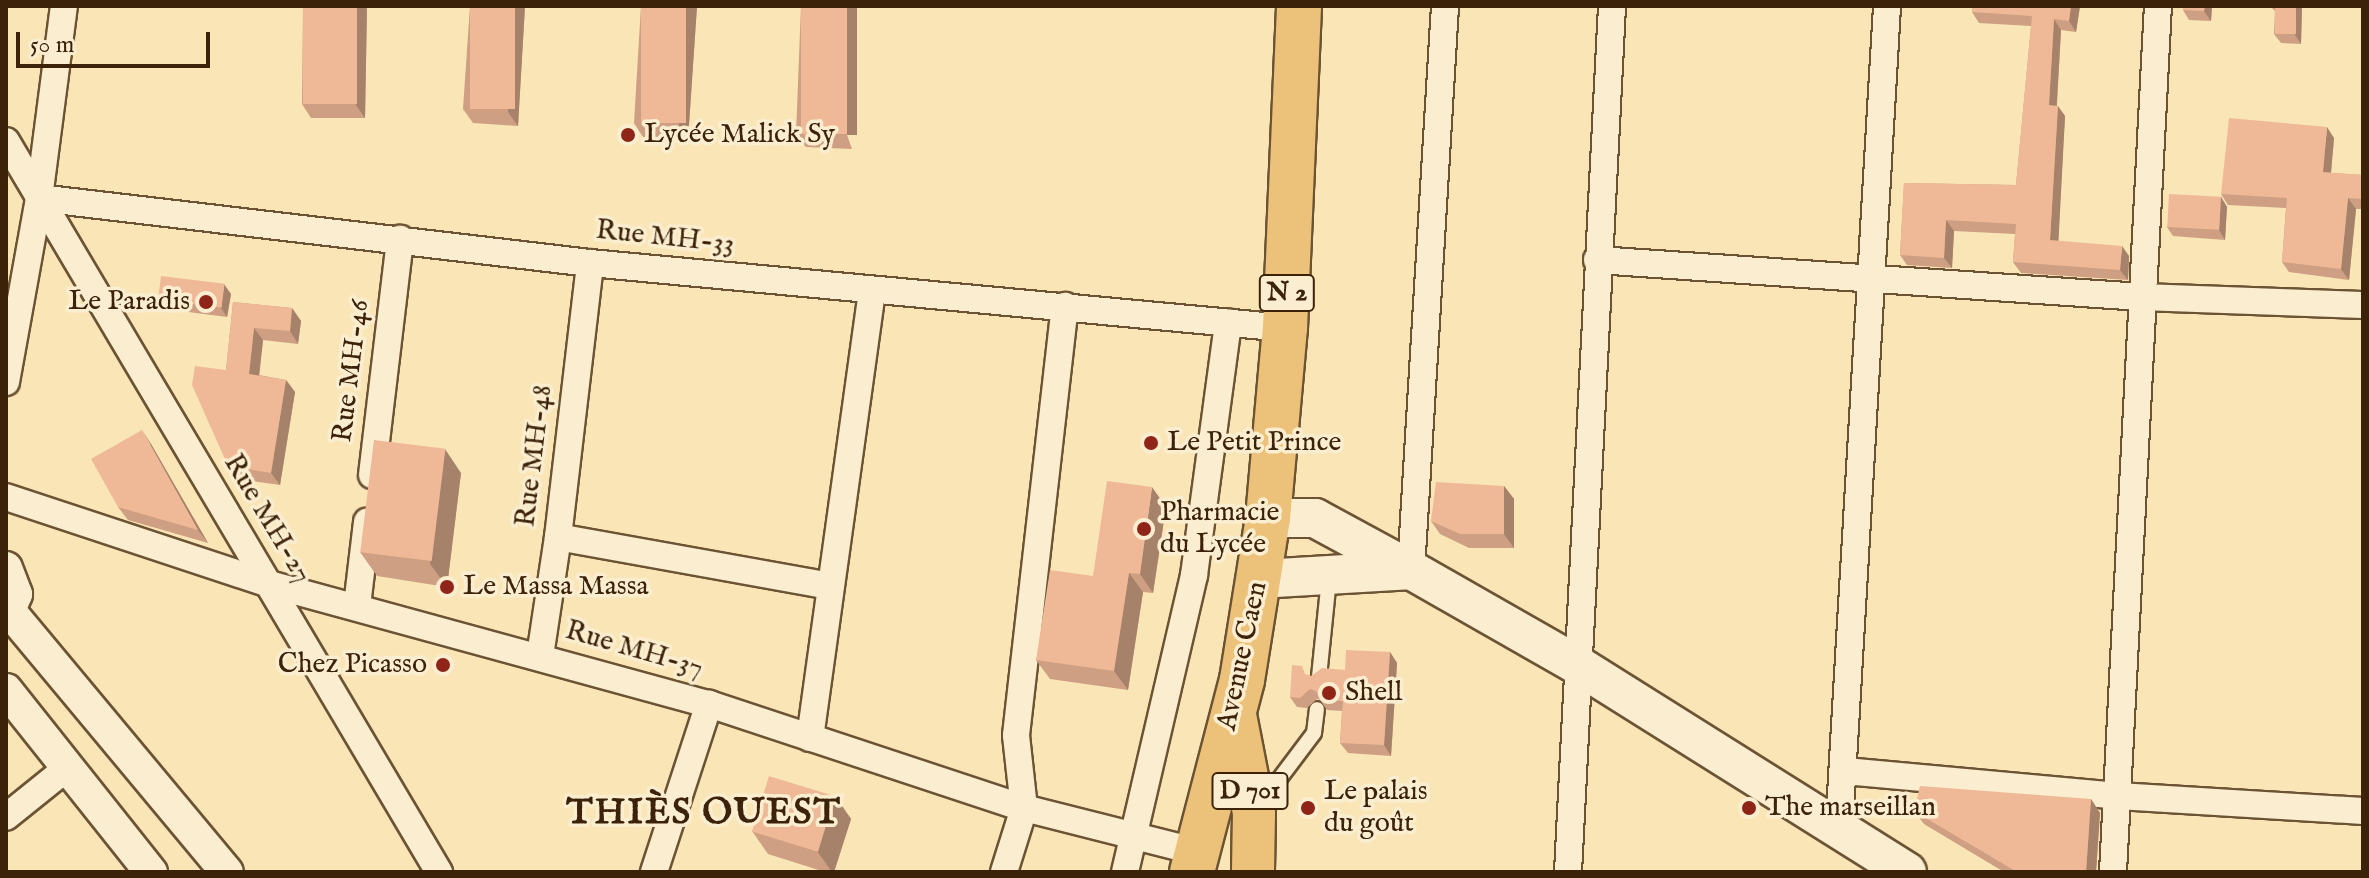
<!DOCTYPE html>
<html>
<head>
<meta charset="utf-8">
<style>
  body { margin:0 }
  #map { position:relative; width:2369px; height:878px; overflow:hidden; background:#f9e5b6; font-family:"IM FELL English",serif }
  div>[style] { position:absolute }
  .roads { filter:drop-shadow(2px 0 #6b5334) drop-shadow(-2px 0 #6b5334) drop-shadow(0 2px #6b5334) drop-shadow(0 -2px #6b5334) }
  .service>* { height:14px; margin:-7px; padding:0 7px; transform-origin:7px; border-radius:7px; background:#fbeed0 }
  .minor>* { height:26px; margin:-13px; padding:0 13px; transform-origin:13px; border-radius:13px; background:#fbeed0 }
  .tertiary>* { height:32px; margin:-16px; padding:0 16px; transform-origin:16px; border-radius:16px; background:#fbeed0 }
  .secondary>* { height:38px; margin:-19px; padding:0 19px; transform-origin:19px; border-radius:19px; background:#fbeed0 }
  .primary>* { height:42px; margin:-21px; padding:0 21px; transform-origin:21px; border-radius:21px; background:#ecc27b }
  .trunk>* { height:44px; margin:-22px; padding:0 22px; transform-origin:22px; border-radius:22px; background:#ecc27b }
  .wall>* { inset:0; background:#ce9f82 }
  .shaded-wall>* { inset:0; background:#a7826a; transform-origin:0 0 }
  .building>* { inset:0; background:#efb997; transform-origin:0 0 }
  .dots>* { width:22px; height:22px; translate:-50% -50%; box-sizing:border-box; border:4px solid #fbeed0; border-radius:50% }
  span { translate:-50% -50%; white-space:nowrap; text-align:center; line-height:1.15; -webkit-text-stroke:7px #fbeed0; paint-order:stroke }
  .shield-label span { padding:2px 6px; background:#fbeed0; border:2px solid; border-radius:6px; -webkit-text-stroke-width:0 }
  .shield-label { font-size:26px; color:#3c2208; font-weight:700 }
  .poi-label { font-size:28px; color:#3c2208 }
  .left { translate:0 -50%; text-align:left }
  .right { translate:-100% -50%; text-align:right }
  .street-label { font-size:28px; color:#3c2208 }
  .district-label { font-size:36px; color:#3c2208; font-weight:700; letter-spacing:2px }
  .frame { position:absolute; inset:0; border:8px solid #3c2208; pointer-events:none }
  .scale { position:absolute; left:16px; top:32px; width:194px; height:36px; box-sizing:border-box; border:4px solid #3c2208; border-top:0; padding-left:10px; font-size:24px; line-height:28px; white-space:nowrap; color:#3c2208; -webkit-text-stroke:6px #fbeed0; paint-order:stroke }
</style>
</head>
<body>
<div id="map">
  <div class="roads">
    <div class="service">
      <i style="left:1319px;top:677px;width:100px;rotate:-84.2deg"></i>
      <i style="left:1259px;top:806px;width:91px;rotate:-53deg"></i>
      <i style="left:1314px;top:733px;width:24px;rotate:-83deg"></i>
    </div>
    <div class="minor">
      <i style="left:6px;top:141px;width:850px;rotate:59.36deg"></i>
      <i style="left:39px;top:198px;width:555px;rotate:6.73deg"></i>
      <i style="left:590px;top:263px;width:698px;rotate:5.34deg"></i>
      <i style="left:1597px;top:260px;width:545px;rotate:3.89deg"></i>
      <i style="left:2141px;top:297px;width:222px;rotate:2.1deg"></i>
      <i style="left:6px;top:382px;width:187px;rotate:-79.8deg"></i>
      <i style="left:39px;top:198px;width:194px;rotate:-82.6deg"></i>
      <i style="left:372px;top:475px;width:238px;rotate:-83.2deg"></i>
      <i style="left:6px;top:497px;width:277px;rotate:18.3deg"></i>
      <i style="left:269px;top:584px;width:456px;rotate:15.3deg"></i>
      <i style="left:709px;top:704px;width:332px;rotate:18.3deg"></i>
      <i style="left:1024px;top:808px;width:179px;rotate:14.2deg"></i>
      <i style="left:558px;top:537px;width:277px;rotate:10.2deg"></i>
      <i style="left:1411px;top:570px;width:565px;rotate:-86.55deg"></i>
      <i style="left:357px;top:606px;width:85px;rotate:-83.2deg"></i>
      <i style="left:540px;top:656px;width:120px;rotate:-81.4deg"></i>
      <i style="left:558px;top:537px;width:276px;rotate:-83.3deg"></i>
      <i style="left:810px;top:738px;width:452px;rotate:-82.1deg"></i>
      <i style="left:1845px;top:771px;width:274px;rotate:5.2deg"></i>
      <i style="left:2118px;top:796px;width:245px;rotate:3.5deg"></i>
      <i style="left:6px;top:817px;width:80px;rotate:-38.9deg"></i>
      <i style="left:1839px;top:829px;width:824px;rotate:-86.66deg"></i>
      <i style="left:654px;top:872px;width:177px;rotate:-71.9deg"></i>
      <i style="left:1004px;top:872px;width:67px;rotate:-72.6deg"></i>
      <i style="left:1024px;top:808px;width:73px;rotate:-96.3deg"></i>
      <i style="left:1016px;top:735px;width:432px;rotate:-83.5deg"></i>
      <i style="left:1125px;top:872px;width:305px;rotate:-76.9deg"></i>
      <i style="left:1194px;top:575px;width:255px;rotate:-82.3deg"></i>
      <i style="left:1568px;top:872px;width:867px;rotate:-87.09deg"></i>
      <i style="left:2113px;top:872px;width:867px;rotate:-87.03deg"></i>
    </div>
    <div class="tertiary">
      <i style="left:6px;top:568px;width:28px;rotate:69deg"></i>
      <i style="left:16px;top:594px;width:26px;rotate:113deg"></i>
      <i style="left:11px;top:613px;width:337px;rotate:50.2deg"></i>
      <i style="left:6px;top:690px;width:233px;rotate:51.5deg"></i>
    </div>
    <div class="secondary">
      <i style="left:1268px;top:518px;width:47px"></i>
      <i style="left:1315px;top:518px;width:109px;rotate:28.4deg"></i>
      <i style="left:1411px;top:570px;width:193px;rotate:29.7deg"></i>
      <i style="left:1579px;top:666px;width:387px;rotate:32.1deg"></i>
      <i style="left:1260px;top:579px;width:151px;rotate:-3.4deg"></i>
    </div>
    <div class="primary">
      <i style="left:1234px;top:710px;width:105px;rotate:79deg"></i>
      <i style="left:1254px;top:813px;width:59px;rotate:91deg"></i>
    </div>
    <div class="trunk">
      <i style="left:1192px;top:872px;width:198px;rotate:-75.4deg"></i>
      <i style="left:1242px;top:680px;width:164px;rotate:-80.9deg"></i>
      <i style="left:1268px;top:518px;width:191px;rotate:-84.9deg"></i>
      <i style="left:1285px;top:328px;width:322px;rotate:-87.5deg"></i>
    </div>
  </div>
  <div class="wall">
    <i style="clip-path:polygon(303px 6px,367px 6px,365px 118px,311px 118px,302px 104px)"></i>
    <i style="clip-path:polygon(470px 6px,525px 6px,518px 126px,473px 123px,463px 109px)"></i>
    <i style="clip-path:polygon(641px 6px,697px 6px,688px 139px,643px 137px,634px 123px)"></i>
    <i style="clip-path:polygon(801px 6px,852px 149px,806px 147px,796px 134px)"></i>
    <i style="clip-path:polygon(1972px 6px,2080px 6px,2076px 32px,2061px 30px,2057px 106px,2065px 116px,2058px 241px,2129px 256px,2128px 280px,2021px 273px,2013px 262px,2015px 234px,1954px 231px,1952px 268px,1907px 265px,1900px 255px,1904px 183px,2016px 185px,2031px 26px,1979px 23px,1972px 12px)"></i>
    <i style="clip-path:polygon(2212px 6px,2211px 21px,2189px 20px,2183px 10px)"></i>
    <i style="clip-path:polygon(2270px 6px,2302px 6px,2301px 44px,2281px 43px,2274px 34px,2275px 11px)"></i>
    <i style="clip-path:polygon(2334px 138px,2331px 173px,2363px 175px,2363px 209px,2356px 209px,2349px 280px,2289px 272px,2282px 262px,2286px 208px,2228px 205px,2221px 194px)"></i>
    <i style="clip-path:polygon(2221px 197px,2227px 207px,2225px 240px,2173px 236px,2167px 227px)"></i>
    <i style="clip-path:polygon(231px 294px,227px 317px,165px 309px,158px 300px)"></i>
    <i style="clip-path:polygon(233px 302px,292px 308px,301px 321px,298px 344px,263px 340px,259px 375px,286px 380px,295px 392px,280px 485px,237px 479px,228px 466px,226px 370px)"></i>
    <i style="clip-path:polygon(151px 444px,208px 543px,128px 520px,118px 507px)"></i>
    <i style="clip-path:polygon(461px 473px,447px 587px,377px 576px,360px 552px)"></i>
    <i style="clip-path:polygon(1504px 486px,1514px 499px,1514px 548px,1469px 548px,1440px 534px,1431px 521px)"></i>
    <i style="clip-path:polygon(1166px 507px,1153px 593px,1143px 592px,1128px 690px,1050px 679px,1036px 660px,1093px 576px)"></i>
    <i style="clip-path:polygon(1390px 652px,1397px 663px,1391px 756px,1348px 753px,1340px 743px,1342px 711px,1327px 710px,1320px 700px,1317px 699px,1307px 708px,1297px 707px,1290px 697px,1308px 675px,1311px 676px,1345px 670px)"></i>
    <i style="clip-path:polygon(835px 796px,851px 819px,834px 872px,825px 872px,768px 854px,752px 831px)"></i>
    <i style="clip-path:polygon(2091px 799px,2100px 813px,2096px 872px,2004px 872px,1924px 824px,1914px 811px)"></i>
  </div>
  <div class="shaded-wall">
    <i style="clip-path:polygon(357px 6px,367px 6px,365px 118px,356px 105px)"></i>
    <i style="clip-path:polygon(515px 6px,525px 6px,518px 126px,508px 112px)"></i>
    <i style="clip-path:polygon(686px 6px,697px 6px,688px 139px,679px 125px)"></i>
    <i style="left:847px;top:6px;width:10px;height:129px"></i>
    <i style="clip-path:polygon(2071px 6px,2080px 6px,2076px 32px,2069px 21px)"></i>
    <i style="clip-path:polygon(2205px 6px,2212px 6px,2211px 21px,2204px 11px)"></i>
    <i style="clip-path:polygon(2296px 6px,2302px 6px,2301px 44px,2295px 35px)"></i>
    <i style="clip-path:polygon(2054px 19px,2061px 30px,2056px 115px,2049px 105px)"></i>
    <i style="clip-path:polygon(2058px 106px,2065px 116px,2058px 250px,2050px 240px)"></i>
    <i style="clip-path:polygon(2327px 127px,2334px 138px,2330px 183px,2323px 172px)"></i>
    <i style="clip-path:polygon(2221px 197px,2227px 207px,2225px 240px,2219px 230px)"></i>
    <i style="clip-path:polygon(2348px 198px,2356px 209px,2349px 280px,2341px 269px)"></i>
    <i style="clip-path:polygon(1946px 220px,1954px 231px,1952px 268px,1944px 258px)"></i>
    <i style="clip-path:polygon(2122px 246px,2129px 256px,2128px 280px,2120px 270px)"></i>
    <i style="clip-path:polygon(224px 284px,231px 294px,227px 317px,221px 308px)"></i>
    <i style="clip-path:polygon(292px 308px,301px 321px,298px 344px,290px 331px)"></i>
    <i style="clip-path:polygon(254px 328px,263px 340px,258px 386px,249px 374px)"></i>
    <i style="clip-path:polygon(286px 380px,295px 392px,280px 485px,271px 473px)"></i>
    <i style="clip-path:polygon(142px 430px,151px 444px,208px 543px,198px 530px)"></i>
    <i style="clip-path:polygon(445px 449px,461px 473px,447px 587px,430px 564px)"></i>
    <i style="clip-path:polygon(1504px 486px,1514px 499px,1514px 548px,1504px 534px)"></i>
    <i style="clip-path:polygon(1152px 487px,1166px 507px,1153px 593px,1140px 574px)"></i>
    <i style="clip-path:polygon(1129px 573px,1143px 592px,1128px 690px,1114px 671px)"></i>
    <i style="clip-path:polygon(1390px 652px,1397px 663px,1391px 756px,1384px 745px)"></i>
    <i style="clip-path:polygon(835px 796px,851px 819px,834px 872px,832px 872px,817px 851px)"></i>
    <i style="clip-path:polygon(2091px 799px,2100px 813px,2096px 872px,2086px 872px)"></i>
  </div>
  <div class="building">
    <i style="left:303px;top:6px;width:54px;height:98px"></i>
    <i style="left:470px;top:6px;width:45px;height:103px"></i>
    <i style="left:641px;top:6px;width:45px;height:117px"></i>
    <i style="left:801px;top:6px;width:46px;height:128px"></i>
    <i style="clip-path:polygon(1972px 6px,2071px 6px,2069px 21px,2054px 19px,2049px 105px,2058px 106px,2050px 240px,2122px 246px,2120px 270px,2013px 262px,2016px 224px,1946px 220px,1944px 258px,1900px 255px,1904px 183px,2016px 185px,2032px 16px,1972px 12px)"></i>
    <i style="clip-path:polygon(2183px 6px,2205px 6px,2204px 11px,2183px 10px)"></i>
    <i style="left:2275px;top:6px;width:21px;height:28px"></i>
    <i style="clip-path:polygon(2229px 118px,2327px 127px,2323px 172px,2363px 175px,2363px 199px,2348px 198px,2341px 269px,2282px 262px,2287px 198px,2221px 194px)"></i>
    <i style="left:2169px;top:194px;width:52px;height:33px;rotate:3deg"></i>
    <i style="left:161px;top:276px;width:64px;height:24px;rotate:7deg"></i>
    <i style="clip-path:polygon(233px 302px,292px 308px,290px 331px,254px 328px,249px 374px,286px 380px,271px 473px,228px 466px,192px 385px,195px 366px,226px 370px)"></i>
    <i style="clip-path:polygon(142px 430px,198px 530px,118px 507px,91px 459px)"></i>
    <i style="left:374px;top:440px;width:72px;height:113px;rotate:7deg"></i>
    <i style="clip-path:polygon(1107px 481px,1152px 487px,1140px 574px,1129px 573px,1114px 671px,1036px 660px,1050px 570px,1093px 576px)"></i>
    <i style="clip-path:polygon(1436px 482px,1504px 486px,1504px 534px,1460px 534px,1431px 521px)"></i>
    <i style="clip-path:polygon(1346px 650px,1390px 652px,1384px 745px,1340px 743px,1343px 701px,1320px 700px,1316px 691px,1310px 689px,1300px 698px,1290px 697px,1292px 665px,1302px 666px,1305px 674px,1311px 676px,1322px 668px,1345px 670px)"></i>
    <i style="left:769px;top:776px;width:69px;height:58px;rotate:17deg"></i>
    <i style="clip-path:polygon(1920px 786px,2091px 799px,2086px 872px,2017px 872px,1914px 811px)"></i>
  </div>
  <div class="dots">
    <i style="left:628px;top:135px;background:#8f2418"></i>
    <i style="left:206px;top:302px;background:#8f2418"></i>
    <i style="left:1151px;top:443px;background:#8f2418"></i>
    <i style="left:1144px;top:529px;background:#8f2418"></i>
    <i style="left:447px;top:587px;background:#8f2418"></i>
    <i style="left:443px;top:665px;background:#8f2418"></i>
    <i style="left:1329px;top:693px;background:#8f2418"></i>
    <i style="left:1308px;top:808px;background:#8f2418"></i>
    <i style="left:1749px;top:808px;background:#8f2418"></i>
  </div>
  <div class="shield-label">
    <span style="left:1287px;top:293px">N 2</span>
    <span style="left:1250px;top:791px">D 701</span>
  </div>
  <div class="poi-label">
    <span class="left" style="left:644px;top:135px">Lycée Malick Sy</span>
    <span class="right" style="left:190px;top:302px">Le Paradis</span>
    <span class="left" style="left:1167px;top:443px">Le Petit Prince</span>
    <span class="left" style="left:1160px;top:529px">Pharmacie<br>du Lycée</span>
    <span class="left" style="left:463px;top:587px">Le Massa Massa</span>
    <span class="right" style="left:427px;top:665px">Chez Picasso</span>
    <span class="left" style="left:1345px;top:693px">Shell</span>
    <span class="left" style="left:1324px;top:808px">Le palais<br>du goût</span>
    <span class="left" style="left:1765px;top:808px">The marseillan</span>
  </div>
  <div class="street-label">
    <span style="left:665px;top:238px;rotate:6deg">Rue MH-33</span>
    <span style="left:352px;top:371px;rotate:-83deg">Rue MH-46</span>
    <span style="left:535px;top:456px;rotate:-83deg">Rue MH-48</span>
    <span style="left:267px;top:519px;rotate:59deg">Rue MH-27</span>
    <span style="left:634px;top:650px;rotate:16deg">Rue MH-37</span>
    <span style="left:1243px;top:656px;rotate:-78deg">Avenue Caen</span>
  </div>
  <div class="district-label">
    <span style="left:704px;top:814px">THIÈS OUEST</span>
  </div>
  <div class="frame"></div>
  <div class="scale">50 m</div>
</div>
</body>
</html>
